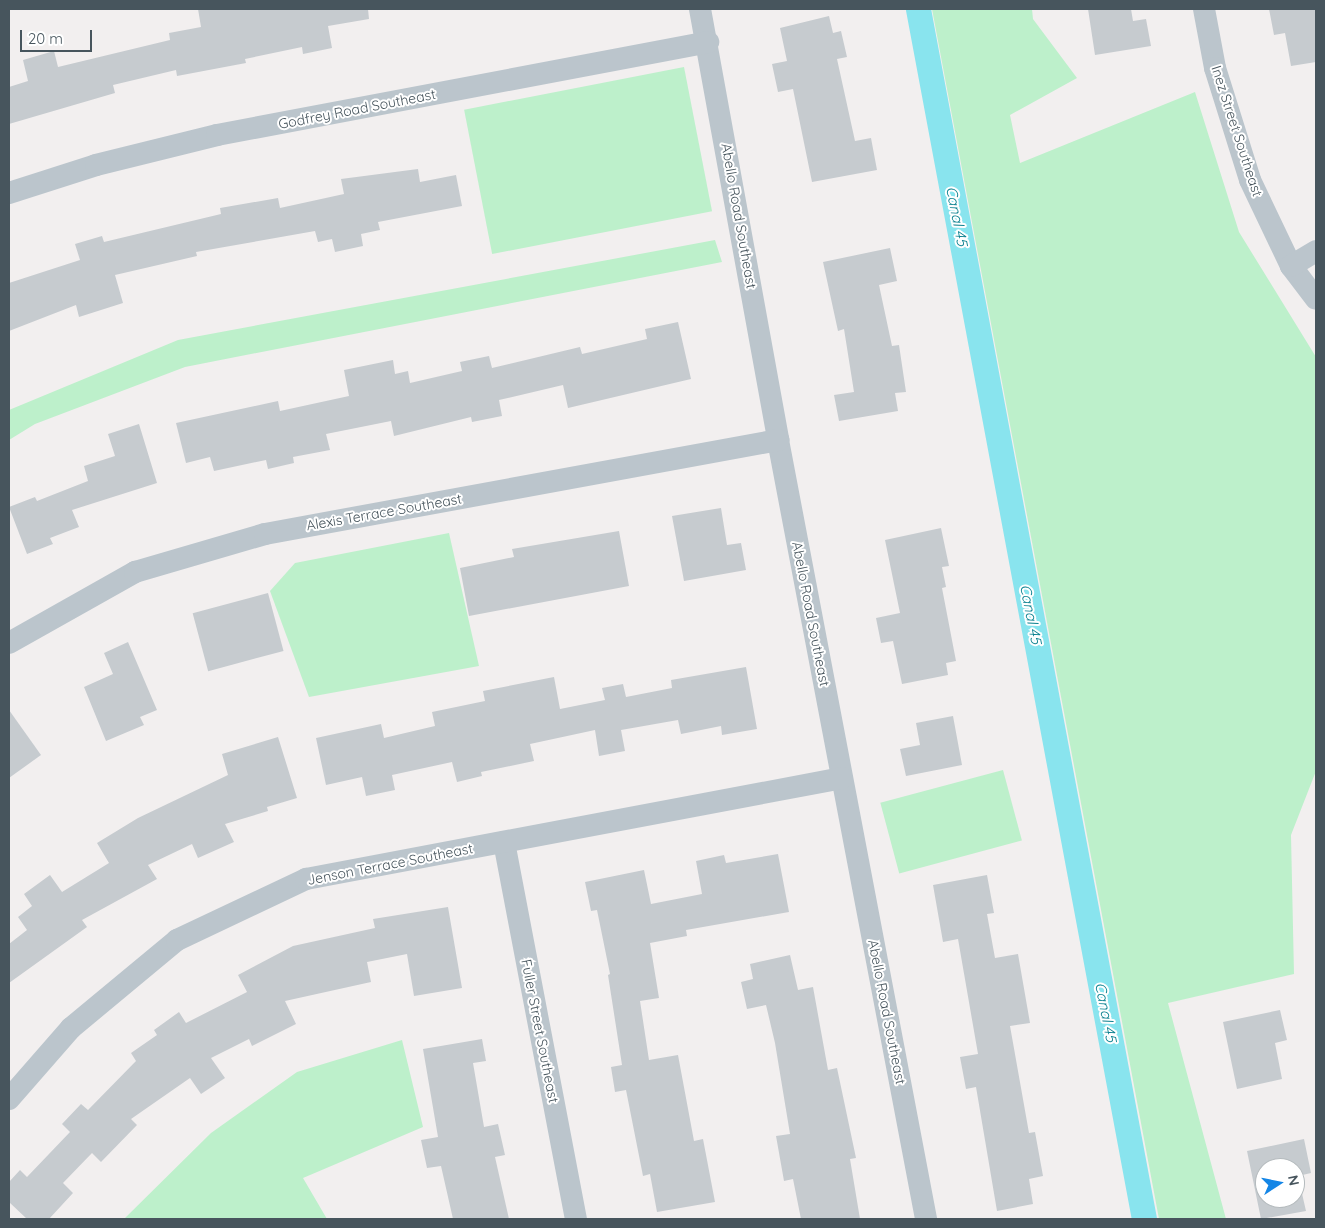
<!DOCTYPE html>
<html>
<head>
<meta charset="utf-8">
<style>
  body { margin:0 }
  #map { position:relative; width:1325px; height:1228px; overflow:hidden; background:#f2efef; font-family:Quicksand,sans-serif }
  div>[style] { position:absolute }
  .green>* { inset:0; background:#bdf0cb; transform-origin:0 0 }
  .canal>* { height:25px; margin:-12.5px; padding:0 12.5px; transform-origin:12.5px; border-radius:12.5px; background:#89e4ee }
  .building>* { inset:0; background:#c6cbcf; transform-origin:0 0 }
  .street>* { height:22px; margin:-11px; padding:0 11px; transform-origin:11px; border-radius:11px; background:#bbc5cc }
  span { translate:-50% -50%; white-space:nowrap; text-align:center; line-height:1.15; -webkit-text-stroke:4px #fff; paint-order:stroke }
  .street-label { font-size:14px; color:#47555d }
  .water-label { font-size:15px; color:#0b818f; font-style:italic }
  .frame { position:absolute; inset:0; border:10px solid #47555d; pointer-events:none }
  .north { position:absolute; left:1255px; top:1158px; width:50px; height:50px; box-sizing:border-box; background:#fff; border:1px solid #b5bbbe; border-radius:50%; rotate:79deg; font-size:14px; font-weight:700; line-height:20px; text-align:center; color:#47555d }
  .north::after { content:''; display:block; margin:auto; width:18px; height:22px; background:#1586e6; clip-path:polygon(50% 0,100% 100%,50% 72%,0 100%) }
  .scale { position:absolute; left:20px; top:30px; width:72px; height:22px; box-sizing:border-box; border:2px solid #47555d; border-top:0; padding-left:6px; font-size:15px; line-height:18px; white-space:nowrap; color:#47555d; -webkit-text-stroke:4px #fff; paint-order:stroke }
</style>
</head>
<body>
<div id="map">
  <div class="green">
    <i style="clip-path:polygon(932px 9px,1032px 9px,1033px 19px,1077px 78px,1010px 115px,1020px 163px,1195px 92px,1239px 232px,1316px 357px,1316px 771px,1291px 835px,1294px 974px,1168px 1003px,1226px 1219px,1159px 1219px)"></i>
    <i style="left:684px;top:67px;width:147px;height:224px;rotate:79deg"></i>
    <i style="clip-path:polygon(715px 240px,722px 262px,185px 367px,35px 424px,9px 440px,9px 410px,178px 340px)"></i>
    <i style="clip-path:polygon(449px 533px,479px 666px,309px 697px,270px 591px,295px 563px)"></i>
    <i style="left:1003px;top:770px;width:73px;height:127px;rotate:75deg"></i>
    <i style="clip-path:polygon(402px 1040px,423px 1127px,303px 1178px,327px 1219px,124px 1219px,211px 1133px,297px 1072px)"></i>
  </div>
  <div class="canal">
    <i style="left:918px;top:9px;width:1231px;rotate:79.42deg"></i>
  </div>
  <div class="building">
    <i style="clip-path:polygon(198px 9px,368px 9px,369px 19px,328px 26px,332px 48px,303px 54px,302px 47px,245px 59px,246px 63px,177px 76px,176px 70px,113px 85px,115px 93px,9px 124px,9px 87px,28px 81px,23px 60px,54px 51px,58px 67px,170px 40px,169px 33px,201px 27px)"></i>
    <i style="clip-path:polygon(1088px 9px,1131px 9px,1133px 21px,1146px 19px,1151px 46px,1095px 55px)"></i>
    <i style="clip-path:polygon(1269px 9px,1316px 9px,1316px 62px,1291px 66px,1285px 33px,1274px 35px)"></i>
    <i style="clip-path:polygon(829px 16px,833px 33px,841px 31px,847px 57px,837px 59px,855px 141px,871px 138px,877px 170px,812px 182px,793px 89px,778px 92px,772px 64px,787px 61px,780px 28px)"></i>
    <i style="clip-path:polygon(418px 169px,420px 182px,456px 175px,462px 206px,378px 222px,380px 230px,361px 234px,363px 246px,335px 252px,332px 239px,318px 242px,315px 231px,196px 252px,197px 256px,115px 275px,123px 303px,79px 317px,76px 305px,9px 331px,9px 283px,80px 260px,75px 244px,102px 236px,104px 242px,221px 214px,220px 208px,278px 198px,280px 208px,344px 194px,341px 179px)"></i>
    <i style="clip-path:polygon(890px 248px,897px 281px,879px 285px,892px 346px,899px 345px,906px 392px,895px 393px,898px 411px,839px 421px,834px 395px,854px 392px,844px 329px,838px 331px,823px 262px)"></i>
    <i style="clip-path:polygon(678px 322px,691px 379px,568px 408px,563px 385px,499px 400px,502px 416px,472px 422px,471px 417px,394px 436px,391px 421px,326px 434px,330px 450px,293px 457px,294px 463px,268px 469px,266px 460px,214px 471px,210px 457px,186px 463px,176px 423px,278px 401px,280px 411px,349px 396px,344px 370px,393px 360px,395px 374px,408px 371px,410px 383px,462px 371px,460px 362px,489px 356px,492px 368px,580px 347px,582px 354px,647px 339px,645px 329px)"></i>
    <i style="clip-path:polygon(139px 424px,157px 483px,72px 510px,79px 527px,50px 538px,53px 544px,27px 554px,9px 507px,35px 497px,37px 501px,88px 481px,84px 466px,115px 456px,108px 434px)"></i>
    <i style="clip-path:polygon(721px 508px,727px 545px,741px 543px,746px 570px,684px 581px,672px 516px)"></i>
    <i style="clip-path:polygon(941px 528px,949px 566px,942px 567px,946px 587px,942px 588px,956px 661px,946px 663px,948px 675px,902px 684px,893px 641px,881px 643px,876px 618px,900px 613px,885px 540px)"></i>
    <i style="clip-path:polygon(619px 531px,629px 586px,469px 616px,460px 568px,514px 557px,512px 549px)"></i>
    <i style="left:268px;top:593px;width:60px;height:78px;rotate:75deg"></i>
    <i style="clip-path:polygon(128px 642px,157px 710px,140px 717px,144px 725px,106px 741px,84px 687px,113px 674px,104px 653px)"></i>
    <i style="clip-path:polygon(746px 667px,757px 729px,722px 735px,721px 726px,681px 734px,678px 720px,621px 730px,625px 751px,599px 756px,595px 730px,530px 744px,534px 761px,481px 772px,482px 776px,457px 782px,452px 762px,392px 775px,395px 790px,366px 796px,362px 777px,326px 785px,316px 738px,381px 724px,384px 738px,435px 726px,432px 712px,485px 701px,483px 691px,554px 677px,560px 709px,605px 700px,602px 688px,623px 684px,626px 697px,672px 688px,671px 680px)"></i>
    <i style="clip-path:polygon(9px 710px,41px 755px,9px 778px)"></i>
    <i style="clip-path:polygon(953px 716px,962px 765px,906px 776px,900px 749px,920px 745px,916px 723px)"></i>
    <i style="clip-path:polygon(278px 737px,297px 798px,267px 807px,268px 811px,225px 824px,234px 842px,198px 858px,192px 844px,148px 865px,157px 879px,82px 920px,87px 927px,9px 983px,9px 944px,27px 930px,18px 917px,32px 906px,24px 894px,50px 875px,62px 892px,109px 863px,97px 843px,138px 818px,228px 775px,222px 754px)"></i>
    <i style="clip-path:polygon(778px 854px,789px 912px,686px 930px,687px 936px,650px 943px,659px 998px,640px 1001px,649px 1060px,678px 1055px,694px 1141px,703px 1139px,715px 1202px,657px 1212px,650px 1174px,643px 1176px,626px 1090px,615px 1092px,611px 1067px,622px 1065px,608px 975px,610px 974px,597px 910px,591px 911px,585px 882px,644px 870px,651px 904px,702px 894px,696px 861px,724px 855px,726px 863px)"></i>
    <i style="clip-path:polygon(987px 875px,994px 913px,987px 914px,995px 958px,1018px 954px,1030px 1023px,1010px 1026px,1029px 1133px,1035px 1132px,1043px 1176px,1029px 1179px,1033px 1204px,997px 1211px,976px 1087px,966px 1089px,960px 1057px,978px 1054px,958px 939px,943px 942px,933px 885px)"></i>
    <i style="clip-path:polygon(448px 907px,462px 988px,414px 996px,407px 954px,367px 962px,371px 982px,285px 1001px,296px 1024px,252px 1046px,249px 1039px,211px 1058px,225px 1078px,201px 1094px,190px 1078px,131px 1119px,137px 1125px,101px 1162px,92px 1153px,63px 1183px,73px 1193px,49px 1219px,27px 1219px,9px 1202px,9px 1182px,20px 1170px,27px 1177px,70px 1132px,62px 1124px,81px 1104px,88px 1110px,136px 1061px,131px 1053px,157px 1035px,154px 1030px,179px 1012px,186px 1023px,247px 992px,238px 975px,293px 946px,375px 928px,373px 919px)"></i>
    <i style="clip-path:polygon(790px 955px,798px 990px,813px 987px,828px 1070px,837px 1068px,856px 1158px,850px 1159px,860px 1219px,801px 1219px,793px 1179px,784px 1181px,776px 1136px,790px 1134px,775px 1043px,766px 1005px,747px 1009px,741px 982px,753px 979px,750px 964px)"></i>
    <i style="clip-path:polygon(1280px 1010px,1287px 1040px,1275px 1043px,1282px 1079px,1237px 1089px,1223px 1022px)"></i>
    <i style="clip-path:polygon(482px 1039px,486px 1061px,473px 1063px,484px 1127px,498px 1124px,505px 1155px,495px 1157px,509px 1219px,453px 1219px,441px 1166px,427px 1168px,421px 1140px,438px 1137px,423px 1049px)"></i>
    <i style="clip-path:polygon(evenodd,1304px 1139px,1311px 1173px,1298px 1176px,1306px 1211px,1261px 1219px,1247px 1151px,1304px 1139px,1265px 1168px,1295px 1168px,1295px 1198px,1265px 1198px,1265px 1168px)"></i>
  </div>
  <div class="street">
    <i style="left:700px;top:9px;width:438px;rotate:79.7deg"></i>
    <i style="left:778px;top:440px;width:793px;rotate:79.24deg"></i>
    <i style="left:1204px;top:9px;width:60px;rotate:79.4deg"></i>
    <i style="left:1215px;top:68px;width:117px;rotate:72.6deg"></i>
    <i style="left:1250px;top:180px;width:95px;rotate:64.5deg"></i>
    <i style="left:1291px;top:266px;width:41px;rotate:52.9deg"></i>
    <i style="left:9px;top:193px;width:91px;rotate:-17.8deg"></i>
    <i style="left:96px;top:165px;width:125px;rotate:-13.9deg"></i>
    <i style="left:217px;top:135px;width:500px;rotate:-10.7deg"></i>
    <i style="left:1291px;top:266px;width:29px;rotate:-31deg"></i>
    <i style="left:9px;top:643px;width:145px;rotate:-29.4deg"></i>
    <i style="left:135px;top:572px;width:135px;rotate:-16.3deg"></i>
    <i style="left:265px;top:534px;width:522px;rotate:-10.38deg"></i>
    <i style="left:504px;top:842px;width:384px;rotate:79.2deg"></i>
    <i style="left:9px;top:1099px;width:94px;rotate:-48.9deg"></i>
    <i style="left:71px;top:1028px;width:138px;rotate:-39.7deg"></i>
    <i style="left:177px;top:940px;width:143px;rotate:-25.3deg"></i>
    <i style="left:306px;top:879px;width:545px;rotate:-10.67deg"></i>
  </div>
  <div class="street-label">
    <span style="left:357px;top:109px;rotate:-11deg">Godfrey Road Southeast</span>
    <span style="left:1237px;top:131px;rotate:72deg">Inez Street Southeast</span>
    <span style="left:739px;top:216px;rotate:80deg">Abello Road Southeast</span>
    <span style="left:384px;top:512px;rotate:-10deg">Alexis Terrace Southeast</span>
    <span style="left:811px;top:614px;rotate:79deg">Abello Road Southeast</span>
    <span style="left:390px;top:864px;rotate:-11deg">Jenson Terrace Southeast</span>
    <span style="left:887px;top:1012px;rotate:79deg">Abello Road Southeast</span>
    <span style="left:540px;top:1031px;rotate:79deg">Fuller Street Southeast</span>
  </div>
  <div class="water-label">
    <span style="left:957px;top:216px;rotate:79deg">Canal 45</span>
    <span style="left:1031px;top:614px;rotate:79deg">Canal 45</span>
    <span style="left:1106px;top:1012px;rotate:79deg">Canal 45</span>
  </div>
  <div class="frame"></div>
  <div class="north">N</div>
  <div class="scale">20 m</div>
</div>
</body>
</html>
